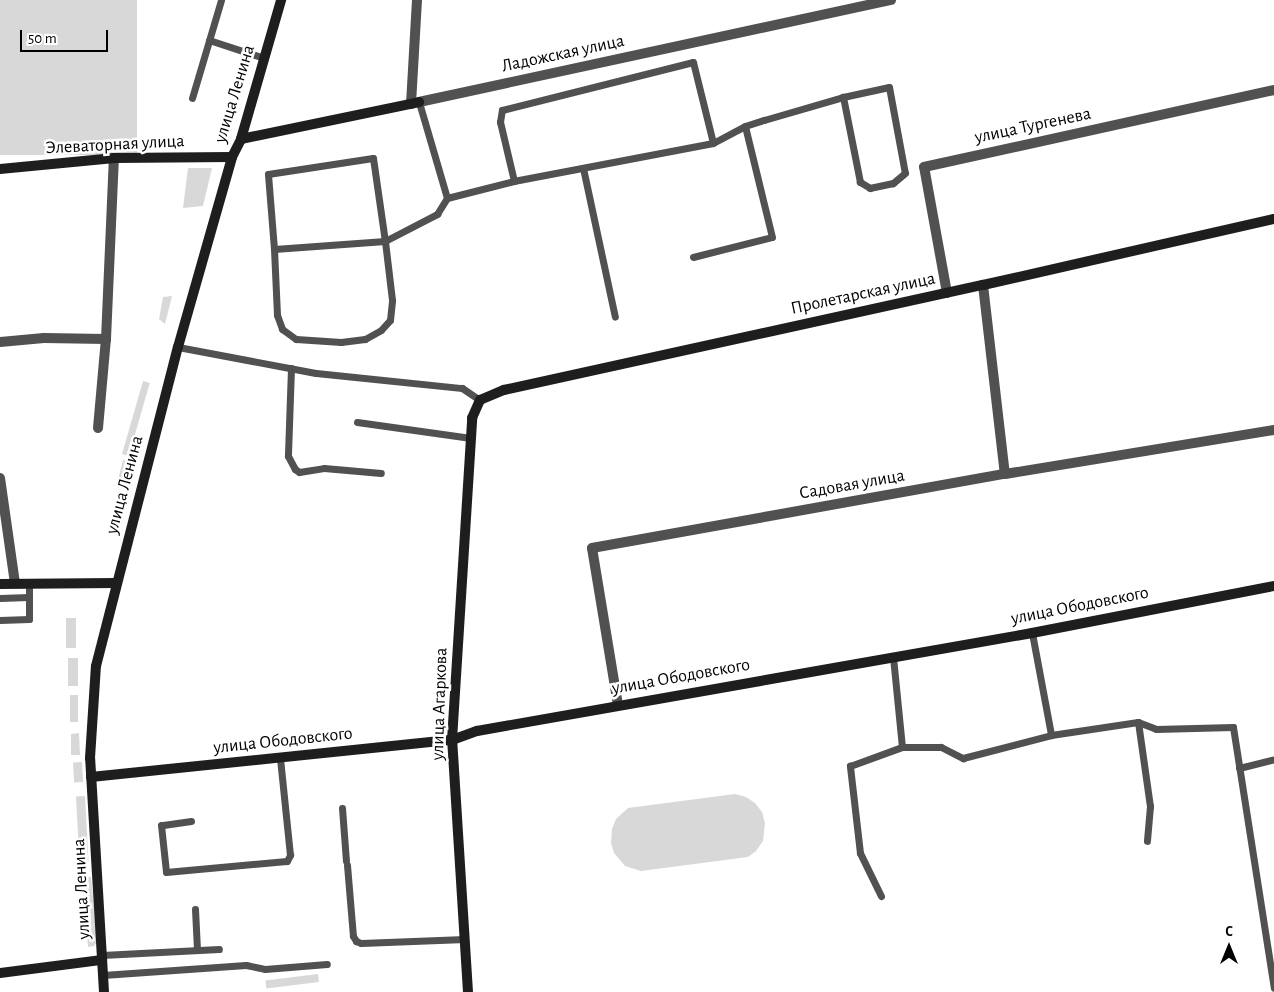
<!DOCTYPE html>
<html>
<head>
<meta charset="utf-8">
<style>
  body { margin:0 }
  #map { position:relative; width:1274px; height:992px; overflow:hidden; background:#fff; font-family:"Alegreya Sans",sans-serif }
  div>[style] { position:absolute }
  .green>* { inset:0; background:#d8d8d8; transform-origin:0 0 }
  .lane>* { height:7px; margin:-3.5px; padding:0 3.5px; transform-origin:3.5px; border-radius:3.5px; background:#515151 }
  .street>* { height:10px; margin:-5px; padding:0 5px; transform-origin:5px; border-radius:5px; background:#515151 }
  .secondary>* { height:10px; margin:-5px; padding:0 5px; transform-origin:5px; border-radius:5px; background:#1e1e1e }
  span { translate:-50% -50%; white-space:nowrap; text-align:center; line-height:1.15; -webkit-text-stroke:5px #fff; paint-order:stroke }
  .street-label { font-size:18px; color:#000 }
  .north { position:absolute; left:1204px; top:922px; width:50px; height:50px; -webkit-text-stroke:4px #fff; paint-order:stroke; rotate:0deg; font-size:14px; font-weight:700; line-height:20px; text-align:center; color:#000 }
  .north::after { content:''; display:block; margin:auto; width:18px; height:22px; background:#000; clip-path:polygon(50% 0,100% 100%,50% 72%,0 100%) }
  .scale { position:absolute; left:20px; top:30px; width:88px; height:22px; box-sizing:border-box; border:2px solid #000; border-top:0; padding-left:6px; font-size:15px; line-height:18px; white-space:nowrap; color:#000; -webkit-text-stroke:4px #fff; paint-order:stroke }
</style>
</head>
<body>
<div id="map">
  <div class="green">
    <i style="left:0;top:0;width:137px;height:155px"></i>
    <i style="clip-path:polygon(188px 168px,212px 168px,203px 206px,183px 208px)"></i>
    <i style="clip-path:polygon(172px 296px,165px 324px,159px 319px,163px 297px)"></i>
    <i style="left:143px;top:381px;width:7px;height:76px;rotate:16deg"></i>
    <i style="left:123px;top:460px;width:8px;height:28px;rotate:14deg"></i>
    <i style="left:66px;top:618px;width:10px;height:30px"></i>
    <i style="left:68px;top:658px;width:10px;height:28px"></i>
    <i style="left:70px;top:695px;width:8px;height:27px"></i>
    <i style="clip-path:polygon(79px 733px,80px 755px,71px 755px,71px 734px)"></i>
    <i style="left:82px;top:762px;width:20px;height:9px;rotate:87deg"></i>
    <i style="clip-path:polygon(735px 794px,746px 797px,755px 803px,762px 812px,765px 823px,763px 841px,756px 851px,748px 857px,641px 871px,625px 866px,614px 853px,611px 843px,612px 829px,616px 819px,628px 808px)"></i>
    <i style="left:85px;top:796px;width:66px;height:9px;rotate:87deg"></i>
    <i style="clip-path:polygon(82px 877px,91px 877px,97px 942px,94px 946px,88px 947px)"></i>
    <i style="left:318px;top:974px;width:8px;height:53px;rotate:83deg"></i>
  </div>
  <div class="lane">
    <i style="left:209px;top:40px;width:58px;rotate:18.1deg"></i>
    <i style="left:192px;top:98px;width:102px;rotate:-73.5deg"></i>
    <i style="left:713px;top:143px;width:36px;rotate:-28deg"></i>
    <i style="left:745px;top:126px;width:20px;rotate:-18deg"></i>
    <i style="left:764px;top:120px;width:82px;rotate:-16.2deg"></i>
    <i style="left:843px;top:97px;width:47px;rotate:-12.3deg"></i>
    <i style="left:889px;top:87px;width:87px;rotate:79.5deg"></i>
    <i style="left:905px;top:173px;width:16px;rotate:140deg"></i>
    <i style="left:893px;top:183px;width:24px;rotate:168deg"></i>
    <i style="left:870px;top:188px;width:12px;rotate:-149deg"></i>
    <i style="left:860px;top:182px;width:87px;rotate:-101.3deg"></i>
    <i style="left:583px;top:168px;width:152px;rotate:77.9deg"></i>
    <i style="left:447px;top:198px;width:69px;rotate:-14.2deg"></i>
    <i style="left:514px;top:181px;width:61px;rotate:-103.3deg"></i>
    <i style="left:500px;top:122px;width:12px;rotate:-81deg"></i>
    <i style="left:502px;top:110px;width:197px;rotate:-14.1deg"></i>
    <i style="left:693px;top:62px;width:83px;rotate:76.1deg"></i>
    <i style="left:713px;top:143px;width:203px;rotate:169.2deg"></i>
    <i style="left:274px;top:249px;width:66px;rotate:87.4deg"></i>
    <i style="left:277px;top:315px;width:15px;rotate:70deg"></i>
    <i style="left:282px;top:329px;width:17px;rotate:36deg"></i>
    <i style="left:296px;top:339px;width:45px;rotate:3.8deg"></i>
    <i style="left:341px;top:342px;width:24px;rotate:-7deg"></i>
    <i style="left:365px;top:339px;width:18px;rotate:-29deg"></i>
    <i style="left:381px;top:330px;width:13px;rotate:-48deg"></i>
    <i style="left:390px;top:320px;width:20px;rotate:-84deg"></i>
    <i style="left:392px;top:300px;width:59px;rotate:-96.8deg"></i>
    <i style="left:385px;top:241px;width:111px;rotate:175.9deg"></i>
    <i style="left:274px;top:249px;width:75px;rotate:-94.6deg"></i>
    <i style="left:268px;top:174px;width:106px;rotate:-8.7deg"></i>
    <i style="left:373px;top:158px;width:84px;rotate:81.8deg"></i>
    <i style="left:385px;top:241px;width:59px;rotate:-27.4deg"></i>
    <i style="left:437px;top:214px;width:19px;rotate:-58deg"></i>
    <i style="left:447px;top:198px;width:100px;rotate:-106.3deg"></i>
    <i style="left:693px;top:257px;width:81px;rotate:-14.2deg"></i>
    <i style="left:772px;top:237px;width:114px;rotate:-103.7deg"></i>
    <i style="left:178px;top:347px;width:140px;rotate:10.7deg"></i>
    <i style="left:316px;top:373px;width:147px;rotate:5.9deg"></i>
    <i style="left:462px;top:388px;width:22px;rotate:34deg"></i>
    <i style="left:291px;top:368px;width:88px;rotate:92deg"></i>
    <i style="left:288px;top:456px;width:15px;rotate:62deg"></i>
    <i style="left:295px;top:469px;width:5px;rotate:37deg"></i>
    <i style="left:299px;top:472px;width:25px;rotate:-9deg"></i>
    <i style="left:324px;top:468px;width:57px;rotate:5deg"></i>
    <i style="left:357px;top:422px;width:115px;rotate:8deg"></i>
    <i style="left:0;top:598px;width:29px;rotate:-2deg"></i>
    <i style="left:0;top:620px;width:29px;rotate:-2deg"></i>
    <i style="left:29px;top:619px;width:35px;rotate:-90deg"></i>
    <i style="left:1032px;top:633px;width:104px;rotate:79.4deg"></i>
    <i style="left:893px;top:657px;width:90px;rotate:84.3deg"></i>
    <i style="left:902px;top:747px;width:39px"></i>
    <i style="left:941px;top:747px;width:25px;rotate:27deg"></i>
    <i style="left:963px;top:758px;width:91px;rotate:-14.6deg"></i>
    <i style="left:1051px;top:735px;width:88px;rotate:-8.5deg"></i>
    <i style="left:1138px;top:722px;width:85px;rotate:81.9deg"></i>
    <i style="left:1150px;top:806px;width:35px;rotate:95deg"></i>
    <i style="left:1138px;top:722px;width:19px;rotate:21deg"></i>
    <i style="left:1156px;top:729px;width:77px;rotate:-1.5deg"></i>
    <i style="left:1233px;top:727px;width:264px;rotate:81.1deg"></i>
    <i style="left:1239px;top:768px;width:36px;rotate:-14deg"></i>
    <i style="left:342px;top:808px;width:53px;rotate:85.7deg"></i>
    <i style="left:191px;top:821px;width:30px;rotate:172deg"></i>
    <i style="left:161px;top:825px;width:47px;rotate:83.9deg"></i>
    <i style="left:166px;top:872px;width:121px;rotate:-5.2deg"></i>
    <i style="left:287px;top:861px;width:7px;rotate:-63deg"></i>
    <i style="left:290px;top:855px;width:98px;rotate:-95.9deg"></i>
    <i style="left:347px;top:865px;width:71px;rotate:85.2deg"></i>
    <i style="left:353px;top:936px;width:6px;rotate:59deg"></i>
    <i style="left:356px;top:941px;width:5px;rotate:22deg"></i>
    <i style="left:361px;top:943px;width:104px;rotate:-2.2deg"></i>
    <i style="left:881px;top:896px;width:48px;rotate:-116deg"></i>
    <i style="left:860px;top:853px;width:88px;rotate:-96.6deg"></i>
    <i style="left:850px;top:766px;width:55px;rotate:-20.1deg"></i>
    <i style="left:195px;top:909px;width:41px;rotate:87.2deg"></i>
    <i style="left:102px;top:955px;width:117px;rotate:-2.9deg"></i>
    <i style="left:103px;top:975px;width:143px;rotate:-4deg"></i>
    <i style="left:246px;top:965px;width:19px;rotate:12deg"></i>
    <i style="left:265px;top:969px;width:62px;rotate:-4.6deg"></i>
  </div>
  <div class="street">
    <i style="left:419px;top:102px;width:483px;rotate:-12.2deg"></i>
    <i style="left:411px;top:104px;width:104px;rotate:-86.7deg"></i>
    <i style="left:983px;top:285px;width:190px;rotate:83.4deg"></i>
    <i style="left:947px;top:293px;width:128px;rotate:-100.3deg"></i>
    <i style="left:924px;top:167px;width:358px;rotate:-12.4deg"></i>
    <i style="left:0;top:342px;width:44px;rotate:-5.2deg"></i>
    <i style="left:44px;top:338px;width:62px;rotate:0.9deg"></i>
    <i style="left:98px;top:428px;width:89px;rotate:-84.9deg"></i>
    <i style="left:106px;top:339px;width:181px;rotate:-87.5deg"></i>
    <i style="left:0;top:478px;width:106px;rotate:81.9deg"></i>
    <i style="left:618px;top:705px;width:159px;rotate:-99.4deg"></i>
    <i style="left:592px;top:548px;width:420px;rotate:-10.2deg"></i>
    <i style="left:1005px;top:474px;width:273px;rotate:-9.3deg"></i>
  </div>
  <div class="secondary">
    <i style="left:241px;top:139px;width:182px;rotate:-11.7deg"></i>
    <i style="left:0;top:169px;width:115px;rotate:-5.5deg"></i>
    <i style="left:114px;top:158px;width:118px;rotate:-0.5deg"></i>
    <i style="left:0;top:584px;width:116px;rotate:-0.5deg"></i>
    <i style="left:91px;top:777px;width:363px;rotate:-5.9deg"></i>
    <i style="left:452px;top:740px;width:27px;rotate:-20deg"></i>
    <i style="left:477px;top:731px;width:564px;rotate:-10.01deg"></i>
    <i style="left:1032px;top:633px;width:247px;rotate:-11deg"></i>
    <i style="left:0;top:973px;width:103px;rotate:-7.3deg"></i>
    <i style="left:104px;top:992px;width:234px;rotate:-93.4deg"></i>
    <i style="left:90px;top:758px;width:92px;rotate:-86.3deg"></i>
    <i style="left:96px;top:666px;width:329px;rotate:-75.6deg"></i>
    <i style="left:178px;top:347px;width:198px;rotate:-74.1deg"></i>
    <i style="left:232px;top:157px;width:20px;rotate:-63deg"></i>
    <i style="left:241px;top:139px;width:145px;rotate:-73.9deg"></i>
    <i style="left:468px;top:992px;width:253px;rotate:-93.6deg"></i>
    <i style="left:452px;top:740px;width:323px;rotate:-86.4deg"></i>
    <i style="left:472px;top:418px;width:20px;rotate:-66deg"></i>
    <i style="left:480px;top:400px;width:26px;rotate:-23deg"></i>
    <i style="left:504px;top:390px;width:490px;rotate:-12.4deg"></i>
    <i style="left:983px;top:285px;width:298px;rotate:-12.8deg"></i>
  </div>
  <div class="street-label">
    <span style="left:563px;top:54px;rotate:-12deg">Ладожская улица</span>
    <span style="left:235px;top:94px;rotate:-73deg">улица Ленина</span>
    <span style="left:1033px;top:126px;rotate:-12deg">улица Тургенева</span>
    <span style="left:115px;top:145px;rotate:-3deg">Элеваторная улица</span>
    <span style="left:863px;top:294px;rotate:-12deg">Пролетарская улица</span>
    <span style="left:125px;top:485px;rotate:-75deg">улица Ленина</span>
    <span style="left:852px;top:485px;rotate:-10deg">Садовая улица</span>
    <span style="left:1080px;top:606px;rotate:-11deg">улица Ободовского</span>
    <span style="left:681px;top:677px;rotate:-10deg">улица Ободовского</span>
    <span style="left:440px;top:704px;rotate:-88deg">улица Агаркова</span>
    <span style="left:283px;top:741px;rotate:-6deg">улица Ободовского</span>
    <span style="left:82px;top:889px;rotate:-93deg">улица Ленина</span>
  </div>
  <div class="north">С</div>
  <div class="scale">50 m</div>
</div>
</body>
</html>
